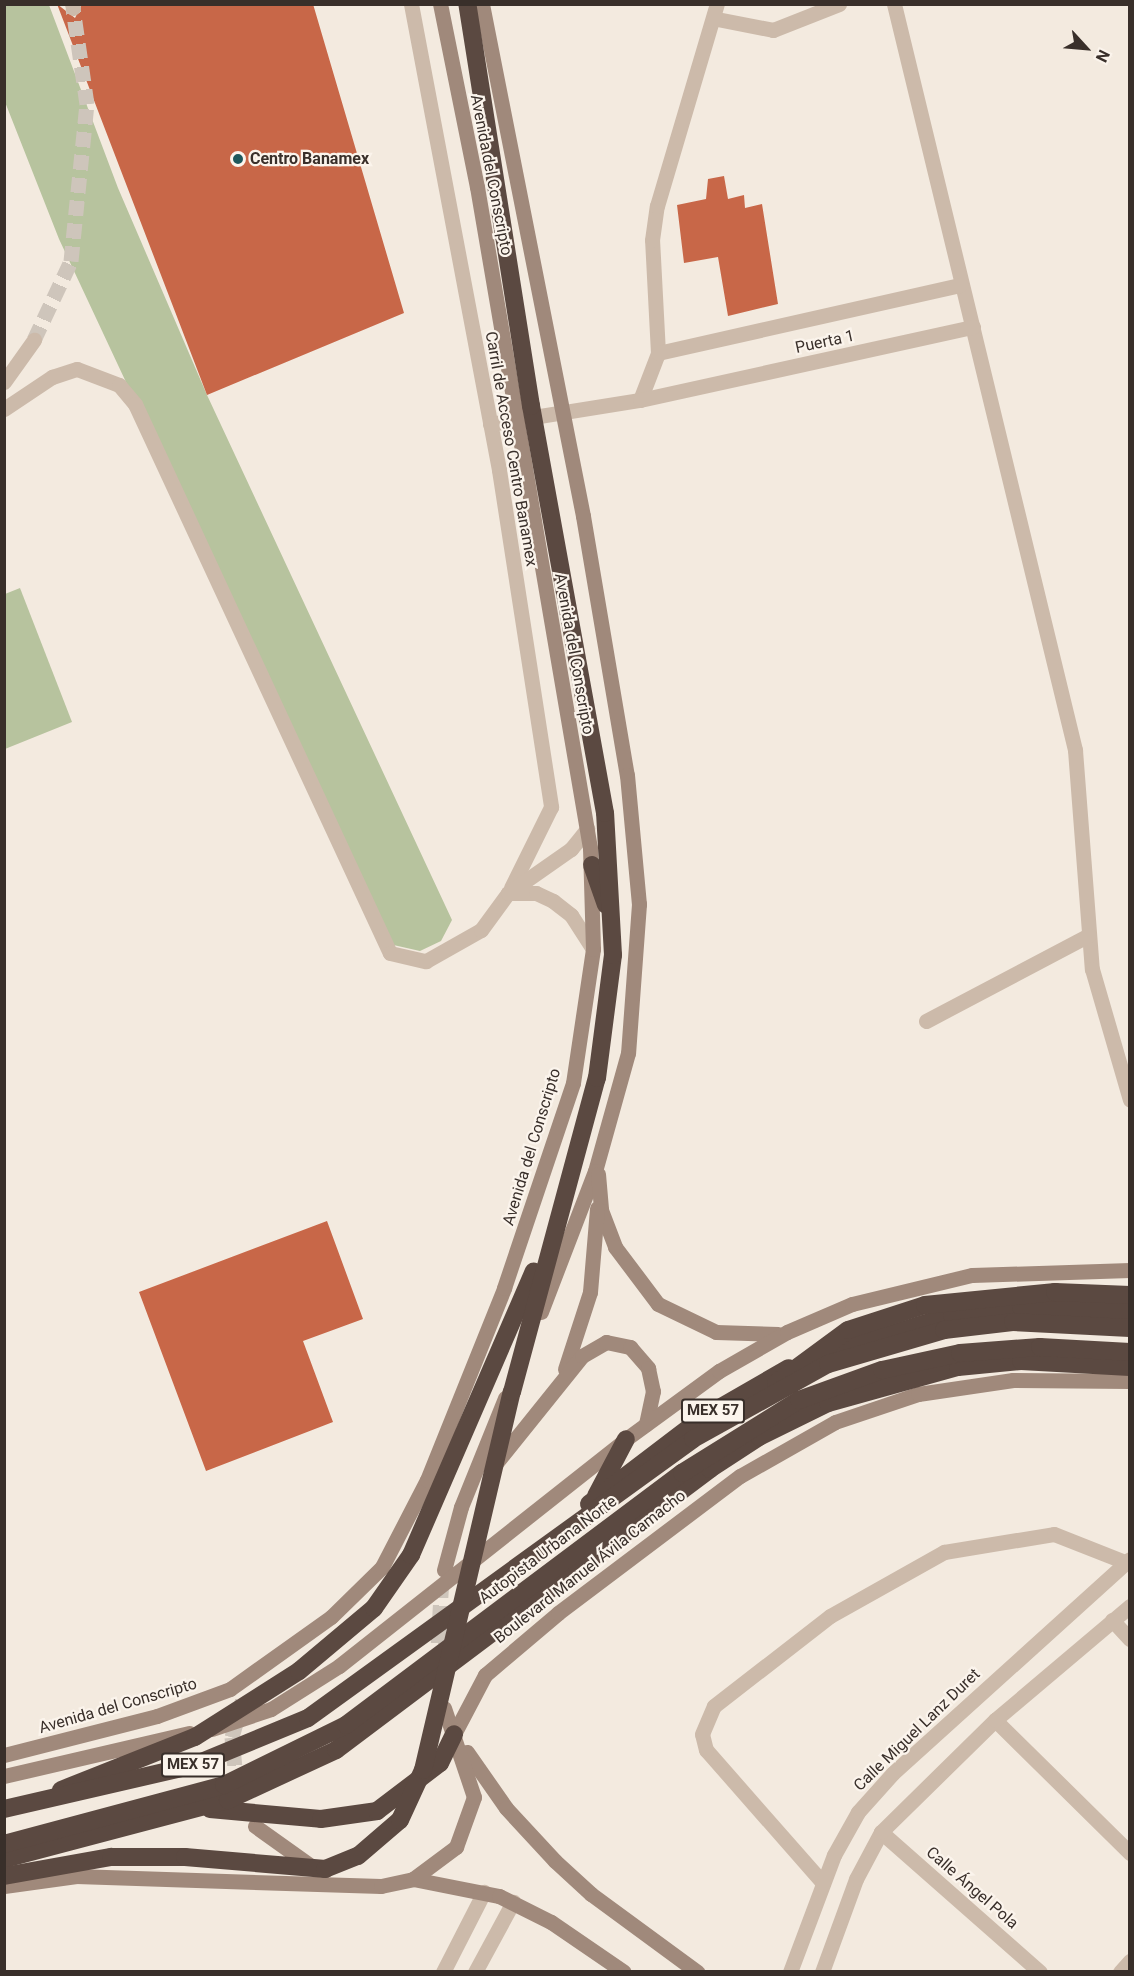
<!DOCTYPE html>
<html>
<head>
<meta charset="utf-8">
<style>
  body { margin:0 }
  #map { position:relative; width:1134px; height:1976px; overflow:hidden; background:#f3eadf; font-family:Roboto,sans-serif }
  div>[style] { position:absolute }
  .green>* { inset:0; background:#b7c39e }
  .building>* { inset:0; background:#c86748 }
  .street-tunnel>* { height:15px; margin-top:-7.5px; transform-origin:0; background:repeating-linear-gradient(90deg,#cec5bb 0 15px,transparent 0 23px) }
  .secondary-tunnel>* { height:15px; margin-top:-7.5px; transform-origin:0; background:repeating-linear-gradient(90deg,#cec5bb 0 15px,transparent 0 23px) }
  .street>* { height:15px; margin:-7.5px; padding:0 7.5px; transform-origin:7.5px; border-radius:7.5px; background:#ccbaaa }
  .secondary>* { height:15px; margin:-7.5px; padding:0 7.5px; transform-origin:7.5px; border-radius:7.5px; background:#a0897b }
  .highway>* { height:18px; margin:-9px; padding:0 9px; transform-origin:9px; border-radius:9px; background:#5b4941 }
  .highway-bridge>* { height:18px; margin:-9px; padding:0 9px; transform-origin:9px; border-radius:9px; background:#5b4941 }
  .dots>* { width:16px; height:16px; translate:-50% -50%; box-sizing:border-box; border:3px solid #fbf4ec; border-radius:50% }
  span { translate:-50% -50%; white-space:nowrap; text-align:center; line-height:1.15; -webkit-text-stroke:4.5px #fbf4ec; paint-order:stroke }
  .shield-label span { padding:2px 4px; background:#fbf4ec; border:2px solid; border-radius:4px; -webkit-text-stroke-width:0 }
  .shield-label { font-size:15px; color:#392f2a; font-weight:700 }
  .poi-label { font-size:16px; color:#392f2a; font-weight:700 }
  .left { translate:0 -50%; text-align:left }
  .street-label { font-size:16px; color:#392f2a }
  .frame { position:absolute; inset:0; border:6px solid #392f2a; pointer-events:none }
  .north { position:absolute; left:1056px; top:18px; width:60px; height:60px; -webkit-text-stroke:4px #fbf4ec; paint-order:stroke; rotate:116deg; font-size:16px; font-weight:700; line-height:24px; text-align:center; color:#392f2a }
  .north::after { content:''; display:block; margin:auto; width:21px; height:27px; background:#392f2a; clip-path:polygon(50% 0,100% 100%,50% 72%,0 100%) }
</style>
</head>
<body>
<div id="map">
  <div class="green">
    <i style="clip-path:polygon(5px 5px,49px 5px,118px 188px,207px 395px,452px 920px,441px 941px,420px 951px,389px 944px,59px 239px,5px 102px)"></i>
    <i style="clip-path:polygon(20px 588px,72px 722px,5px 749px,5px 594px)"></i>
  </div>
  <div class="building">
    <i style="clip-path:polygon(57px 4px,75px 18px,82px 4px,313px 4px,404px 313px,207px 395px)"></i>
    <i style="clip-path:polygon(724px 176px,728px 199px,744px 195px,745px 208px,762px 204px,778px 304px,728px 316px,718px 257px,684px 263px,677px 205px,706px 199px,708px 179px)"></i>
    <i style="clip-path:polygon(327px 1221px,363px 1319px,303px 1341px,333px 1422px,206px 1471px,139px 1292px)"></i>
  </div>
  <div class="street-tunnel">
    <i style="left:34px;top:340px;width:87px;rotate:-64.9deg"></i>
    <i style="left:71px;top:261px;width:158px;rotate:-84.2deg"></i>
    <i style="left:87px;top:104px;width:97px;rotate:-98.3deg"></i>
  </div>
  <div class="secondary-tunnel">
    <i style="left:437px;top:1666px;width:89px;rotate:-86.8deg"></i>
    <i style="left:237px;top:1788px;width:51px;rotate:-95.6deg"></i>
    <i style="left:232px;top:1737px;width:44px;rotate:-74.1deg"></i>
  </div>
  <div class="street">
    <i style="left:72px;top:4px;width:4px;rotate:76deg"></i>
    <i style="left:411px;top:4px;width:474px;rotate:79.3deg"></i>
    <i style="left:499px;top:470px;width:341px;rotate:81.2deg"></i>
    <i style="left:551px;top:807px;width:90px;rotate:116.3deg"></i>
    <i style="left:894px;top:4px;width:768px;rotate:76.36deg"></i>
    <i style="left:1075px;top:750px;width:220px;rotate:85.6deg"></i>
    <i style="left:1092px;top:969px;width:136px;rotate:73.8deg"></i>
    <i style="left:717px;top:19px;width:57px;rotate:11.1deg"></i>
    <i style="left:773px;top:30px;width:71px;rotate:-21.5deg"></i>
    <i style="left:658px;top:353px;width:113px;rotate:-93deg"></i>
    <i style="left:652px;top:240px;width:34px;rotate:-82deg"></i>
    <i style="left:657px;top:206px;width:211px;rotate:-73.5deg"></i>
    <i style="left:4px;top:382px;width:52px;rotate:-54.5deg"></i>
    <i style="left:640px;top:400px;width:50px;rotate:-69deg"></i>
    <i style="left:658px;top:353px;width:310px;rotate:-12.7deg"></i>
    <i style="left:4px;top:409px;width:58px;rotate:-33.7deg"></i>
    <i style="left:52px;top:377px;width:26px;rotate:-18deg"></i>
    <i style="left:77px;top:369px;width:45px;rotate:20.9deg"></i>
    <i style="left:119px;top:385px;width:25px;rotate:50deg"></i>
    <i style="left:135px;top:404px;width:605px;rotate:65.09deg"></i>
    <i style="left:390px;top:953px;width:37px;rotate:13deg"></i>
    <i style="left:426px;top:961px;width:63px;rotate:-29.4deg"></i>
    <i style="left:481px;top:930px;width:46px;rotate:-53.9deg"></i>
    <i style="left:508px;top:893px;width:77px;rotate:-34.9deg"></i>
    <i style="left:571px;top:849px;width:26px;rotate:-51deg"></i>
    <i style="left:490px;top:424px;width:152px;rotate:-9.1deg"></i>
    <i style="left:640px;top:400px;width:341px;rotate:-12.4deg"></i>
    <i style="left:508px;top:893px;width:28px"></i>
    <i style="left:536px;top:893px;width:19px;rotate:25deg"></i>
    <i style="left:553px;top:901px;width:23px;rotate:38deg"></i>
    <i style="left:571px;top:915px;width:40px;rotate:57.1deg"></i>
    <i style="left:926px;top:1021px;width:184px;rotate:-27.8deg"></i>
    <i style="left:1112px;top:1620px;width:26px;rotate:47deg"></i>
    <i style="left:995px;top:1720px;width:190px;rotate:44.6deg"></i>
    <i style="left:881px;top:1832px;width:212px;rotate:41.4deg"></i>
    <i style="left:823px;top:1883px;width:177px;rotate:-131.3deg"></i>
    <i style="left:706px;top:1750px;width:16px;rotate:-104deg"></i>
    <i style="left:702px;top:1734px;width:30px;rotate:-67deg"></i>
    <i style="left:714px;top:1706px;width:147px;rotate:-37.8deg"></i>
    <i style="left:830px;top:1616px;width:131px;rotate:-29.3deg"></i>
    <i style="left:944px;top:1552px;width:111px;rotate:-9.3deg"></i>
    <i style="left:1054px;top:1534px;width:76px;rotate:21.5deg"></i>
    <i style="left:443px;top:1972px;width:90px;rotate:-62.9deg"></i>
    <i style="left:475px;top:1972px;width:80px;rotate:-61.5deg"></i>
    <i style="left:790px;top:1972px;width:125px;rotate:-69.4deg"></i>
    <i style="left:834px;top:1855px;width:49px;rotate:-60.8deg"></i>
    <i style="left:858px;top:1812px;width:52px;rotate:-48.1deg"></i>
    <i style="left:893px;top:1773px;width:319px;rotate:-42.1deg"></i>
    <i style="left:822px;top:1972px;width:99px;rotate:-69.9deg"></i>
    <i style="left:856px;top:1879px;width:53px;rotate:-62deg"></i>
    <i style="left:881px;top:1832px;width:160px;rotate:-44.5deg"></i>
    <i style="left:995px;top:1720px;width:177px;rotate:-40.2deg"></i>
    <i style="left:1120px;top:1972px;width:15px;rotate:-48deg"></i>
  </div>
  <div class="secondary">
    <i style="left:482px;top:4px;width:522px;rotate:78.84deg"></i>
    <i style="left:583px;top:516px;width:263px;rotate:80.4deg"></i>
    <i style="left:627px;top:775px;width:130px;rotate:84.7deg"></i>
    <i style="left:639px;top:904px;width:149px;rotate:94.2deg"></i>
    <i style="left:628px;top:1053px;width:123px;rotate:105.6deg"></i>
    <i style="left:595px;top:1171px;width:151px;rotate:111deg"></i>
    <i style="left:598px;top:1174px;width:36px;rotate:85deg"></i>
    <i style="left:601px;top:1210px;width:40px;rotate:69deg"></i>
    <i style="left:615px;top:1247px;width:71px;rotate:53deg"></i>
    <i style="left:658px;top:1304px;width:64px;rotate:25.8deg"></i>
    <i style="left:716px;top:1332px;width:62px;rotate:1.8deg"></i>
    <i style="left:565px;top:1369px;width:81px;rotate:-72deg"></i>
    <i style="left:590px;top:1292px;width:84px;rotate:-85.2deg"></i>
    <i style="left:496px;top:1463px;width:137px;rotate:-51.2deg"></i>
    <i style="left:582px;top:1356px;width:28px;rotate:-30deg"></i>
    <i style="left:606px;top:1342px;width:25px;rotate:12deg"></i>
    <i style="left:630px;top:1347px;width:28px;rotate:49deg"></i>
    <i style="left:648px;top:1368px;width:24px;rotate:78deg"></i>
    <i style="left:653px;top:1391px;width:34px;rotate:102deg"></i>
    <i style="left:444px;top:1570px;width:65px;rotate:-74.9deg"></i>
    <i style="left:461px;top:1507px;width:118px;rotate:-68deg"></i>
    <i style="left:212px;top:1729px;width:62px;rotate:-18.7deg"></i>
    <i style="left:271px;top:1709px;width:80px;rotate:-32.3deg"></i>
    <i style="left:339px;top:1666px;width:366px;rotate:-38.3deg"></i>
    <i style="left:626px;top:1439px;width:115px;rotate:-36.2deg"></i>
    <i style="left:719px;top:1371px;width:78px;rotate:-29.8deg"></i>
    <i style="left:787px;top:1332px;width:71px;rotate:-23.3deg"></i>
    <i style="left:852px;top:1304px;width:123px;rotate:-13.6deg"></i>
    <i style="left:972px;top:1275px;width:158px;rotate:-1.8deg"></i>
    <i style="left:454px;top:1734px;width:67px;rotate:-62.3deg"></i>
    <i style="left:485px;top:1675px;width:96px;rotate:-40.3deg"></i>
    <i style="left:558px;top:1613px;width:228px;rotate:-37deg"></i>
    <i style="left:740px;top:1476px;width:109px;rotate:-29.6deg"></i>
    <i style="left:835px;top:1422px;width:88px;rotate:-18.6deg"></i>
    <i style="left:918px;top:1394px;width:96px;rotate:-8.4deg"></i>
    <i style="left:1013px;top:1380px;width:117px;rotate:0.5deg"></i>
    <i style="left:467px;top:1752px;width:68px;rotate:55.1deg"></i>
    <i style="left:506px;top:1808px;width:72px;rotate:47.2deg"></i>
    <i style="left:555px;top:1861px;width:49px;rotate:42.5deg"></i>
    <i style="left:591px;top:1894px;width:132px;rotate:36.3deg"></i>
    <i style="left:4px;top:1755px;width:158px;rotate:-14.3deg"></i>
    <i style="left:157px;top:1716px;width:78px;rotate:-20.3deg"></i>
    <i style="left:230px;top:1689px;width:124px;rotate:-35.5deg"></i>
    <i style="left:331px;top:1617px;width:71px;rotate:-44.4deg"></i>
    <i style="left:382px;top:1567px;width:98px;rotate:-62.7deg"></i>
    <i style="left:427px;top:1480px;width:207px;rotate:-68.1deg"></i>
    <i style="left:504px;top:1288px;width:216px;rotate:-71.4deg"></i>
    <i style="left:573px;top:1083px;width:135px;rotate:-81.5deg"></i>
    <i style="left:593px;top:949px;width:101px;rotate:-91.7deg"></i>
    <i style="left:590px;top:848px;width:671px;rotate:-99.7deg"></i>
    <i style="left:477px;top:187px;width:187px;rotate:-101.4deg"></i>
    <i style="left:4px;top:1776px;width:190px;rotate:-13.1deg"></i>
    <i style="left:255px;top:1826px;width:69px;rotate:35.5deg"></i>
    <i style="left:413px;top:1879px;width:88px;rotate:11.2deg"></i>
    <i style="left:499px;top:1896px;width:58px;rotate:26.6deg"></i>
    <i style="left:551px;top:1922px;width:88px;rotate:34.4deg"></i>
    <i style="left:4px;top:1886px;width:73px;rotate:-7.9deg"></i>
    <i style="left:76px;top:1876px;width:305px;rotate:1.9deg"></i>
    <i style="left:381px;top:1886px;width:33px;rotate:-12deg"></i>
    <i style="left:413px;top:1879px;width:54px;rotate:-36.7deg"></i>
    <i style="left:456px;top:1847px;width:53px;rotate:-70.2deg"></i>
    <i style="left:474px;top:1797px;width:94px;rotate:-108.6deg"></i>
  </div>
  <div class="highway">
    <i style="left:592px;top:865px;width:42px;rotate:70.7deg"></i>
    <i style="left:814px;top:1358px;width:145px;rotate:-17.3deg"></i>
    <i style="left:952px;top:1315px;width:69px;rotate:-6.6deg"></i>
    <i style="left:1021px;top:1307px;width:109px;rotate:2.6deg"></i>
    <i style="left:596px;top:1496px;width:64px;rotate:-62.2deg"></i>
    <i style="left:589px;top:1504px;width:142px;rotate:-37.3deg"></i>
    <i style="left:702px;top:1418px;width:100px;rotate:-29.9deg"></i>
    <i style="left:210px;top:1809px;width:111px;rotate:5.1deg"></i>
    <i style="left:321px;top:1819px;width:57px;rotate:-8.1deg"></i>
    <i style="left:377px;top:1811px;width:79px;rotate:-37.3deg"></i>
    <i style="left:440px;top:1763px;width:32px;rotate:-64deg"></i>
    <i style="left:4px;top:1859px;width:232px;rotate:-14.8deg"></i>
    <i style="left:228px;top:1800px;width:119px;rotate:-24.8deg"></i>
    <i style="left:336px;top:1750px;width:468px;rotate:-36.9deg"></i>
    <i style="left:710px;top:1469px;width:59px;rotate:-33.1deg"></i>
    <i style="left:759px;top:1437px;width:77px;rotate:-26.2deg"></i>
    <i style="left:828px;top:1403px;width:135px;rotate:-15.5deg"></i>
    <i style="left:958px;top:1367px;width:63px;rotate:-5.4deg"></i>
    <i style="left:1021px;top:1361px;width:109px;rotate:3.2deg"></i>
    <i style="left:4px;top:1876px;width:109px;rotate:-10.1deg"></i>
  </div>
  <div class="highway-bridge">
    <i style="left:776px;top:1383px;width:89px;rotate:-36.4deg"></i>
    <i style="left:848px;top:1330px;width:81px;rotate:-18deg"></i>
    <i style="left:925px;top:1305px;width:131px;rotate:-5.7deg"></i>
    <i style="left:1055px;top:1292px;width:75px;rotate:2.3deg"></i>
    <i style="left:61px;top:1790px;width:144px;rotate:-21.6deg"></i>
    <i style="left:195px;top:1737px;width:123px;rotate:-32.4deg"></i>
    <i style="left:299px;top:1671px;width:98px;rotate:-40deg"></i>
    <i style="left:374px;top:1608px;width:65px;rotate:-55.1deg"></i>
    <i style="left:411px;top:1555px;width:309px;rotate:-66.6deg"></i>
    <i style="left:4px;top:1809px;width:195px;rotate:-13deg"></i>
    <i style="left:194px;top:1765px;width:123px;rotate:-22.4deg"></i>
    <i style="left:308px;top:1718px;width:475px;rotate:-35.9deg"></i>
    <i style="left:693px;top:1439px;width:154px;rotate:-29.1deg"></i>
    <i style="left:828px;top:1364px;width:121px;rotate:-16.3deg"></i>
    <i style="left:944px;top:1330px;width:69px;rotate:-6.6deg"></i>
    <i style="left:1013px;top:1322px;width:117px;rotate:2.9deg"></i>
    <i style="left:4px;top:1844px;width:228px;rotate:-15deg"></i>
    <i style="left:224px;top:1785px;width:136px;rotate:-26.2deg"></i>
    <i style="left:346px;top:1725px;width:420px;rotate:-36.9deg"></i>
    <i style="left:682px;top:1473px;width:138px;rotate:-32deg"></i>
    <i style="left:799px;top:1400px;width:88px;rotate:-19.9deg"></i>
    <i style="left:882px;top:1370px;width:80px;rotate:-12.3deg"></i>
    <i style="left:960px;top:1353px;width:80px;rotate:-4.3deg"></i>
    <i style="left:1040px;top:1347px;width:90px;rotate:3.2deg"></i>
    <i style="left:111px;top:1857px;width:74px"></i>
    <i style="left:185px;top:1857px;width:141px;rotate:4.9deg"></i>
    <i style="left:325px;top:1869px;width:35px;rotate:-22deg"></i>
    <i style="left:358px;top:1856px;width:55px;rotate:-40.6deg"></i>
    <i style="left:400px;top:1820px;width:55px;rotate:-65.3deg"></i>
    <i style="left:423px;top:1770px;width:388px;rotate:-76.8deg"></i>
    <i style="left:512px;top:1392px;width:325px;rotate:-74.9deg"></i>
    <i style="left:597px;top:1078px;width:124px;rotate:-82.6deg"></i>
    <i style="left:613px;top:955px;width:142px;rotate:-93.2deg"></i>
    <i style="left:605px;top:813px;width:414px;rotate:-100.3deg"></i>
    <i style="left:531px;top:406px;width:407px;rotate:-99deg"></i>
  </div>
  <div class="dots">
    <i style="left:238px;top:159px;background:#1e585c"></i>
  </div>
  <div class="shield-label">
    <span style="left:713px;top:1411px">MEX 57</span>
    <span style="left:193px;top:1765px">MEX 57</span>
  </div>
  <div class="poi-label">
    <span class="left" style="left:250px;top:159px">Centro Banamex</span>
  </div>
  <div class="street-label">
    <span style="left:491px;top:175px;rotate:79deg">Avenida del Conscripto</span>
    <span style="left:825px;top:342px;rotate:-12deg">Puerta 1</span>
    <span style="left:511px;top:449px;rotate:80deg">Carril de Acceso Centro Banamex</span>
    <span style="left:574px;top:654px;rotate:80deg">Avenida del Conscripto</span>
    <span style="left:532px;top:1147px;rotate:-73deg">Avenida del Conscripto</span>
    <span style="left:548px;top:1550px;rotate:-37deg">Autopista Urbana Norte</span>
    <span style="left:590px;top:1567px;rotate:-38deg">Boulevard Manuel Ávila Camacho</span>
    <span style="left:118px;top:1706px;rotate:-16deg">Avenida del Conscripto</span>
    <span style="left:917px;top:1730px;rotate:-44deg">Calle Miguel Lanz Duret</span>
    <span style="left:972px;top:1888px;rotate:41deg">Calle Ángel Pola</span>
  </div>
  <div class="frame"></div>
  <div class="north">N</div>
</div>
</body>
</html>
